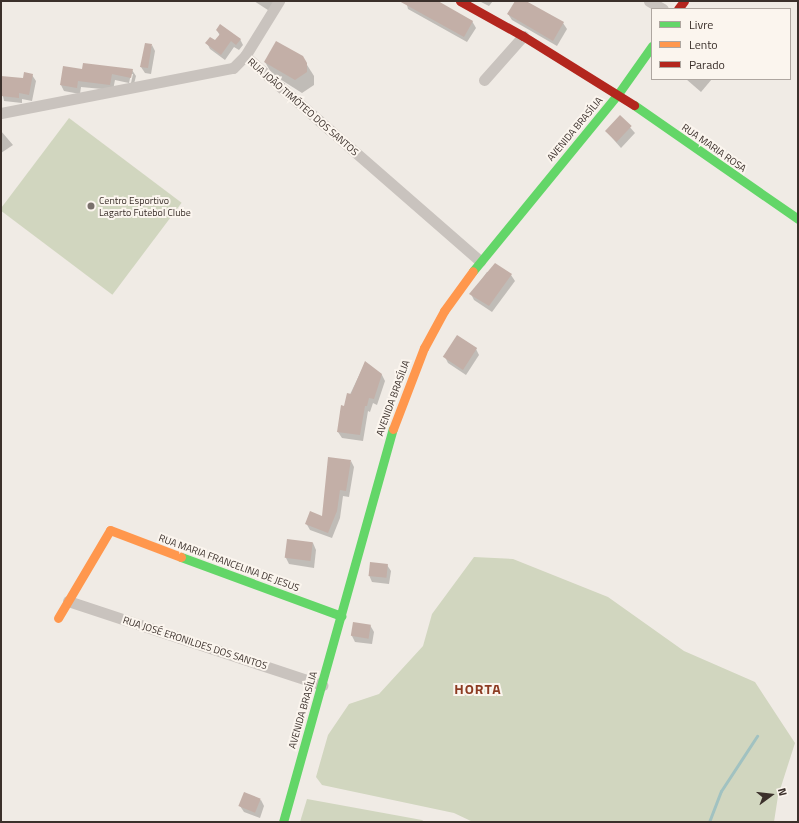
<!DOCTYPE html>
<html>
<head>
<meta charset="utf-8">
<style>
  body { margin:0 }
  #map { position:relative; width:799px; height:823px; overflow:hidden; background:#f0ebe5; font-family:"Titillium Web",sans-serif }
  div>[style] { position:absolute }
  .green>* { inset:0; background:#d1d6bf; transform-origin:0 0 }
  .shadow>* { inset:0; background:#0003 }
  .stream>* { height:3px; margin:-1.5px; padding:0 1.5px; transform-origin:1.5px; border-radius:1.5px; background:#a1c2c1 }
  .building>* { inset:0; background:#c3afa7; transform-origin:0 0 }
  .street>* { height:11px; margin:-5.5px; padding:0 5.5px; transform-origin:5.5px; border-radius:5.5px; background:#c9c3be }
  .fast>* { height:9px; margin:-4.5px; padding:0 4.5px; transform-origin:4.5px; border-radius:4.5px; background:#63d668 }
  .slow>* { height:9px; margin:-4.5px; padding:0 4.5px; transform-origin:4.5px; border-radius:4.5px; background:#ff974d }
  .jam>* { height:9px; margin:-4.5px; padding:0 4.5px; transform-origin:4.5px; border-radius:4.5px; background:#b3261e }
  .dots>* { width:11px; height:11px; translate:-50% -50%; box-sizing:border-box; border:2px solid #fbf5ee; border-radius:50% }
  span { translate:-50% -50%; white-space:nowrap; text-align:center; line-height:1.15; -webkit-text-stroke:4px #fbf5ee; paint-order:stroke }
  .street-label { font-size:10px; color:#3b302b }
  .poi-label { font-size:10px; color:#3b302b }
  .left { translate:0 -50%; text-align:left }
  .district-label { font-size:14px; color:#8c3b22; font-weight:700; letter-spacing:1px }
  .frame { position:absolute; inset:0; border:2px solid #3b302b; pointer-events:none }
  .legend { position:absolute; left:651px; top:8px; width:140px; height:72px; box-sizing:border-box; background:#fbf5ee; border:1px solid #aea6a0; margin:0; padding:5px 7px; list-style:none; font-size:12px; color:#3b302b }
  .legend li { display:flex; align-items:center; gap:8px; height:20px }
  .legend b { width:20px; border:1px solid #aea6a0 }
  .north { position:absolute; left:751px; top:775px; width:40px; height:40px; -webkit-text-stroke:3px #fbf5ee; paint-order:stroke; rotate:75deg; font-size:11px; font-weight:700; line-height:16px; text-align:center; color:#3b302b }
  .north::after { content:''; display:block; margin:auto; width:14px; height:18px; background:#3b302b; clip-path:polygon(50% 0,100% 100%,50% 72%,0 100%) }
</style>
</head>
<body>
<div id="map">
  <div class="green">
    <i style="left:69px;top:118px;width:141px;height:115px;rotate:37deg"></i>
    <i style="clip-path:polygon(474px 557px,513px 559px,608px 597px,684px 651px,755px 682px,795px 743px,778px 796px,774px 822px,473px 822px,454px 813px,322px 785px,316px 777px,328px 735px,349px 704px,379px 694px,423px 646px,432px 614px)"></i>
    <i style="clip-path:polygon(307px 799px,422px 820px,425px 822px,300px 822px)"></i>
  </div>
  <div class="shadow">
    <i style="clip-path:polygon(254px 1px,277px 1px,271px 12px)"></i>
    <i style="clip-path:polygon(406px 1px,436px 1px,472px 21px,476px 28px,467px 42px,408px 9px)"></i>
    <i style="clip-path:polygon(479px 1px,493px 1px,489px 6px)"></i>
    <i style="clip-path:polygon(516px 1px,525px 1px,563px 23px,567px 29px,557px 46px,512px 20px,508px 14px)"></i>
    <i style="clip-path:polygon(217px 30px,240px 39px,243px 45px,239px 50px,234px 47px,225px 60px,210px 49px,207px 43px,215px 42px,220px 36px)"></i>
    <i style="clip-path:polygon(152px 45px,155px 51px,151px 74px,145px 73px,141px 67px)"></i>
    <i style="clip-path:polygon(302px 57px,314px 76px,314px 85px,302px 93px,272px 74px,265px 62px)"></i>
    <i style="clip-path:polygon(83px 70px,132px 70px,136px 76px,134px 84px,131px 83px,133px 74px,131px 74px,129px 83px,115px 80px,113px 90px,81px 87px,80px 94px,64px 91px,61px 85px)"></i>
    <i style="clip-path:polygon(32px 75px,36px 81px,32px 101px,22px 99px,22px 103px,4px 101px,1px 87px)"></i>
    <i style="clip-path:polygon(686px 79px,712px 79px,701px 92px)"></i>
    <i style="clip-path:polygon(620px 116px,635px 133px,621px 148px,606px 131px)"></i>
    <i style="clip-path:polygon(1px 131px,13px 145px,1px 153px)"></i>
    <i style="clip-path:polygon(487px 272px,511px 275px,515px 281px,492px 312px,474px 300px,471px 294px)"></i>
    <i style="clip-path:polygon(476px 349px,479px 355px,466px 375px,448px 363px,445px 357px)"></i>
    <i style="clip-path:polygon(365px 363px,382px 375px,385px 381px,377px 405px,373px 403px,370px 412px,368px 411px,363px 441px,342px 438px,338px 432px,344px 407px)"></i>
    <i style="clip-path:polygon(351px 461px,354px 467px,349px 497px,343px 496px,340px 518px,332px 538px,310px 530px,306px 523px,323px 517px)"></i>
    <i style="clip-path:polygon(288px 540px,313px 543px,316px 550px,314px 568px,289px 564px,286px 558px)"></i>
    <i style="clip-path:polygon(387px 565px,391px 571px,389px 584px,372px 582px,369px 575px)"></i>
    <i style="clip-path:polygon(370px 625px,374px 632px,372px 644px,355px 642px,352px 636px)"></i>
    <i style="clip-path:polygon(261px 800px,264px 806px,260px 818px,244px 812px,240px 806px)"></i>
  </div>
  <div class="stream">
    <i style="left:709px;top:822px;width:33px;rotate:-69deg"></i>
    <i style="left:721px;top:791px;width:66px;rotate:-56.8deg"></i>
  </div>
  <div class="building">
    <i style="clip-path:polygon(399px 1px,438px 1px,473px 21px,464px 37px)"></i>
    <i style="clip-path:polygon(515px 1px,526px 1px,564px 22px,553px 41px,507px 14px)"></i>
    <i style="clip-path:polygon(220px 24px,241px 39px,236px 45px,231px 41px,221px 55px,205px 43px,210px 37px,215px 40px,220px 34px,216px 30px)"></i>
    <i style="clip-path:polygon(276px 41px,303px 56px,307px 63px,307px 72px,295px 80px,264px 62px)"></i>
    <i style="clip-path:polygon(145px 43px,152px 44px,148px 68px,140px 67px)"></i>
    <i style="clip-path:polygon(83px 63px,133px 69px,131px 78px,112px 74px,110px 85px,78px 81px,77px 88px,60px 85px,63px 66px,82px 69px)"></i>
    <i style="clip-path:polygon(24px 72px,33px 74px,29px 95px,19px 93px,19px 98px,1px 96px,1px 76px,23px 78px)"></i>
    <i style="left:620px;top:115px;width:16px;height:22px;rotate:43deg"></i>
    <i style="clip-path:polygon(495px 263px,512px 274px,489px 306px,469px 294px)"></i>
    <i style="left:457px;top:335px;width:24px;height:26px;rotate:33deg"></i>
    <i style="clip-path:polygon(365px 361px,382px 374px,374px 399px,369px 398px,367px 406px,365px 406px,360px 435px,337px 432px,341px 405px,344px 406px,347px 393px,351px 394px)"></i>
    <i style="clip-path:polygon(328px 457px,351px 460px,346px 491px,340px 490px,337px 511px,328px 533px,305px 524px,310px 511px,322px 516px)"></i>
    <i style="left:287px;top:539px;width:26px;height:19px;rotate:7deg"></i>
    <i style="left:370px;top:562px;width:18px;height:14px;rotate:6deg"></i>
    <i style="left:353px;top:622px;width:18px;height:14px;rotate:9deg"></i>
    <i style="left:244px;top:792px;width:18px;height:15px;rotate:22deg"></i>
  </div>
  <div class="street">
    <i style="left:649px;top:1px;width:16px;rotate:30deg"></i>
    <i style="left:245px;top:56px;width:312px;rotate:41.1deg"></i>
    <i style="left:484px;top:80px;width:59px;rotate:-48.4deg"></i>
    <i style="left:1px;top:113px;width:236px;rotate:-11deg"></i>
    <i style="left:233px;top:68px;width:17px;rotate:-45deg"></i>
    <i style="left:245px;top:56px;width:65px;rotate:-58.3deg"></i>
    <i style="left:68px;top:601px;width:268px;rotate:18.3deg"></i>
  </div>
  <div class="fast">
    <i style="left:634px;top:105px;width:200px;rotate:34.8deg"></i>
    <i style="left:473px;top:271px;width:229px;rotate:-50.7deg"></i>
    <i style="left:618px;top:94px;width:59px;rotate:-54.7deg"></i>
    <i style="left:181px;top:557px;width:171px;rotate:20.2deg"></i>
    <i style="left:283px;top:822px;width:408px;rotate:-74.4deg"></i>
  </div>
  <div class="slow">
    <i style="left:393px;top:429px;width:87px;rotate:-69.1deg"></i>
    <i style="left:424px;top:348px;width:42px;rotate:-61.6deg"></i>
    <i style="left:444px;top:311px;width:49px;rotate:-54.1deg"></i>
    <i style="left:58px;top:618px;width:102px;rotate:-59.4deg"></i>
    <i style="left:110px;top:530px;width:76px;rotate:20.8deg"></i>
  </div>
  <div class="jam">
    <i style="left:460px;top:1px;width:72px;rotate:29.1deg"></i>
    <i style="left:523px;top:36px;width:131px;rotate:31.9deg"></i>
    <i style="left:678px;top:9px;width:10px;rotate:-53deg"></i>
  </div>
  <div class="dots">
    <i style="left:91px;top:206px;background:#7a716c"></i>
  </div>
  <div class="street-label">
    <span style="left:303px;top:107px;rotate:41deg">RUA JOÃO TIMÓTEO DOS SANTOS</span>
    <span style="left:575px;top:129px;rotate:-50deg">AVENIDA BRASÍLIA</span>
    <span style="left:714px;top:148px;rotate:35deg">RUA MARIA ROSA</span>
    <span style="left:393px;top:398px;rotate:-70deg">AVENIDA BRASÍLIA</span>
    <span style="left:229px;top:563px;rotate:20deg">RUA MARIA FRANCELINA DE JESUS</span>
    <span style="left:195px;top:643px;rotate:18deg">RUA JOSÉ ERONILDES DOS SANTOS</span>
    <span style="left:303px;top:710px;rotate:-74deg">AVENIDA BRASÍLIA</span>
  </div>
  <div class="poi-label">
    <span class="left" style="left:99px;top:206px">Centro Esportivo<br>Lagarto Futebol Clube</span>
  </div>
  <div class="district-label">
    <span style="left:478px;top:689px">HORTA</span>
  </div>
  <div class="frame"></div>
  <ul class="legend">
  <li><b style="height:5px;background:#63d668"></b>Livre</li>
  <li><b style="height:5px;background:#ff974d"></b>Lento</li>
  <li><b style="height:5px;background:#b3261e"></b>Parado</li>
  </ul>
  <div class="north">N</div>
</div>
</body>
</html>
